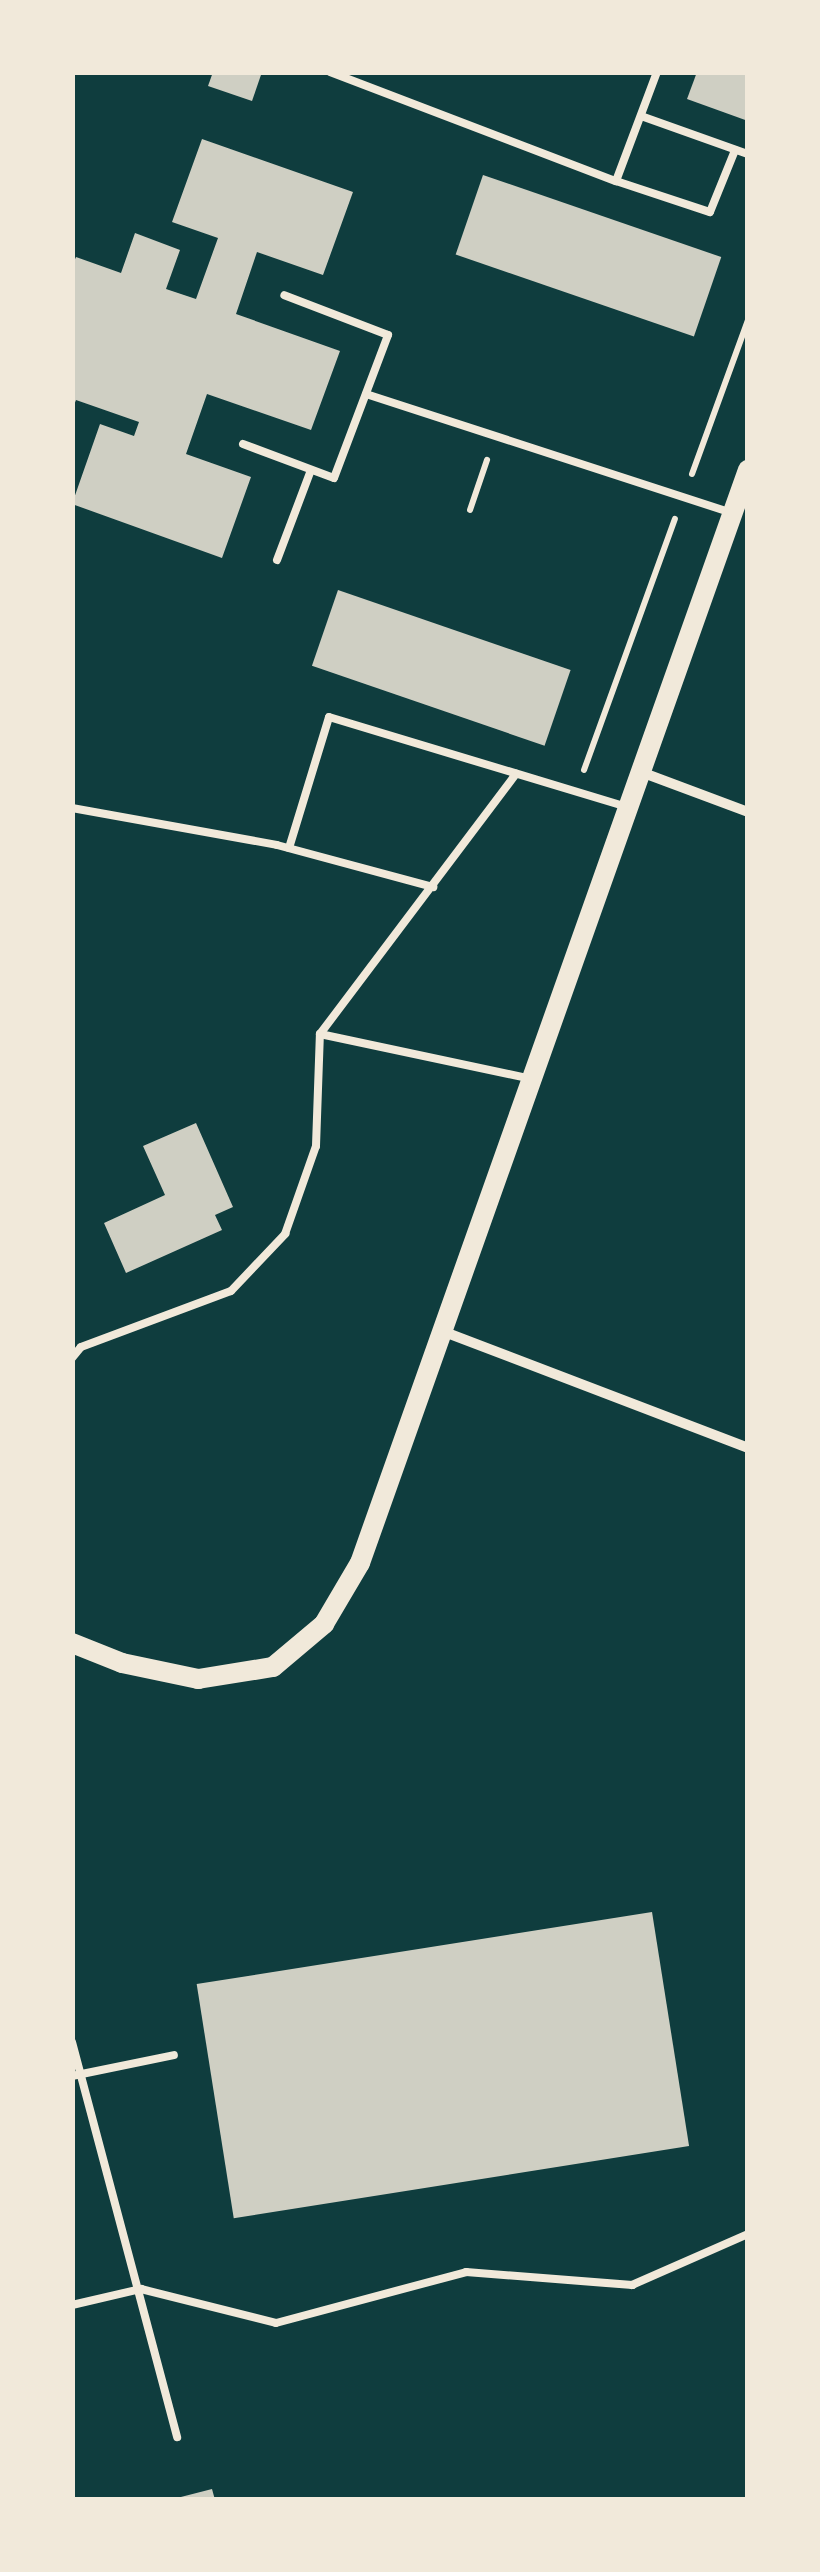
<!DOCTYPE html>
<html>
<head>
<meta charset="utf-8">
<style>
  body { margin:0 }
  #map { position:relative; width:820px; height:2572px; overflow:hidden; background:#0f3d3e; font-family:Helvetica,sans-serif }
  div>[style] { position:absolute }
  .building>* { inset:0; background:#cfcfc3; transform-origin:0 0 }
  .path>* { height:6px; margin:-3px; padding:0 3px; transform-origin:3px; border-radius:3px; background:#f1e9da }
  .service>* { height:8px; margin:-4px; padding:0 4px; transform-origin:4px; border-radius:4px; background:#f1e9da }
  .minor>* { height:10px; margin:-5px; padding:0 5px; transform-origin:5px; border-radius:5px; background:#f1e9da }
  .secondary>* { height:20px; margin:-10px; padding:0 10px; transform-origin:10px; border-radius:10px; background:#f1e9da }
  span { translate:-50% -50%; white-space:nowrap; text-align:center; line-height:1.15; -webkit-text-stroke:10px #f1e9da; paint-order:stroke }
  .frame { position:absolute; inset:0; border:75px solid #f1e9da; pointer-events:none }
</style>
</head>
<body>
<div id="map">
  <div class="building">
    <i style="clip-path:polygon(213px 72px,262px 72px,252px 101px,208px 86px)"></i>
    <i style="clip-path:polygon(697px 72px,748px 72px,748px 121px,687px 99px)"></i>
    <i style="clip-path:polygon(202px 139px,353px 192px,323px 275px,257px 252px,236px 314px,340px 351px,311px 430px,207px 394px,186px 454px,251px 477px,222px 558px,72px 504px,100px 424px,134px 436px,139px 422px,76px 400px,72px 410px,72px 266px,76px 257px,121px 273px,135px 233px,180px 250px,166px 289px,196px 299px,218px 238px,172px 222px)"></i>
    <i style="left:483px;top:175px;width:252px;height:84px;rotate:19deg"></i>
    <i style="left:338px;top:590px;width:246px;height:80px;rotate:19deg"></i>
    <i style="clip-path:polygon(196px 1123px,233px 1207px,215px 1215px,222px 1230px,126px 1273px,104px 1223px,165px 1195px,143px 1146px)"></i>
    <i style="left:652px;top:1912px;width:237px;height:461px;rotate:81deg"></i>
    <i style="clip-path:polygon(212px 2489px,215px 2500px,177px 2500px,177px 2498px)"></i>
  </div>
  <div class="path">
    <i style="left:692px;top:474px;width:164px;rotate:-70deg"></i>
    <i style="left:470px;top:510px;width:53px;rotate:-71.2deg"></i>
    <i style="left:584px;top:770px;width:267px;rotate:-70.1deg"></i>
  </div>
  <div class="service">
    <i style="left:330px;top:72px;width:306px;rotate:20.9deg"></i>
    <i style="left:616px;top:181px;width:116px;rotate:-69.4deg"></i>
    <i style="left:641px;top:116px;width:114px;rotate:19.6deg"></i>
    <i style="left:616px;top:181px;width:99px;rotate:18.3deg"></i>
    <i style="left:710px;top:212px;width:67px;rotate:-68deg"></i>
    <i style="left:366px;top:394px;width:385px;rotate:18deg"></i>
    <i style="left:243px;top:444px;width:97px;rotate:20.5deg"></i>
    <i style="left:334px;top:478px;width:153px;rotate:-69.3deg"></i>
    <i style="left:388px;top:335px;width:111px;rotate:-159deg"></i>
    <i style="left:277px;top:560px;width:96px;rotate:-69.3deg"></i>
    <i style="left:72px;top:808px;width:208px;rotate:10.2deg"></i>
    <i style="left:277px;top:845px;width:162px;rotate:15.1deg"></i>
    <i style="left:289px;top:848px;width:137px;rotate:-73deg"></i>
    <i style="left:329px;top:717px;width:308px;rotate:16.8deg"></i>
    <i style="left:320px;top:1034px;width:216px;rotate:12deg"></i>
    <i style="left:72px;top:1358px;width:14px;rotate:-51deg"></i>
    <i style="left:81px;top:1347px;width:160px;rotate:-20.5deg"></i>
    <i style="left:231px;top:1291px;width:79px;rotate:-46.5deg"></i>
    <i style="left:285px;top:1234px;width:93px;rotate:-70.6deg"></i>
    <i style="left:316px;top:1146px;width:112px;rotate:-88deg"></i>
    <i style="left:320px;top:1034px;width:326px;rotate:-53deg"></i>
    <i style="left:72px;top:2042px;width:409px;rotate:75.1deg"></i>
    <i style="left:72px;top:2076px;width:104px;rotate:-11.6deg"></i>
    <i style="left:72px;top:2305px;width:71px;rotate:-13.1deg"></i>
    <i style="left:141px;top:2289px;width:139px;rotate:14.1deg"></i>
    <i style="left:276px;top:2323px;width:197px;rotate:-15deg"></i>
    <i style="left:466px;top:2272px;width:167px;rotate:4.5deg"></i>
    <i style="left:632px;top:2285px;width:127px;rotate:-23.7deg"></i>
  </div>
  <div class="minor">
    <i style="left:641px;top:772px;width:114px;rotate:20.5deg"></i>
    <i style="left:442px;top:1331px;width:328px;rotate:20.9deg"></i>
  </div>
  <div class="secondary">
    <i style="left:72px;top:1643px;width:54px;rotate:21.8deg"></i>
    <i style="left:122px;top:1663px;width:78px;rotate:11.9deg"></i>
    <i style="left:198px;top:1679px;width:76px;rotate:-9.1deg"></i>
    <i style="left:273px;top:1667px;width:67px;rotate:-40.1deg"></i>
    <i style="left:324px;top:1624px;width:71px;rotate:-59.5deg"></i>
    <i style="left:360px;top:1563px;width:1160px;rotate:-70.46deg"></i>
  </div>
  <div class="frame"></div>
</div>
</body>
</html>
